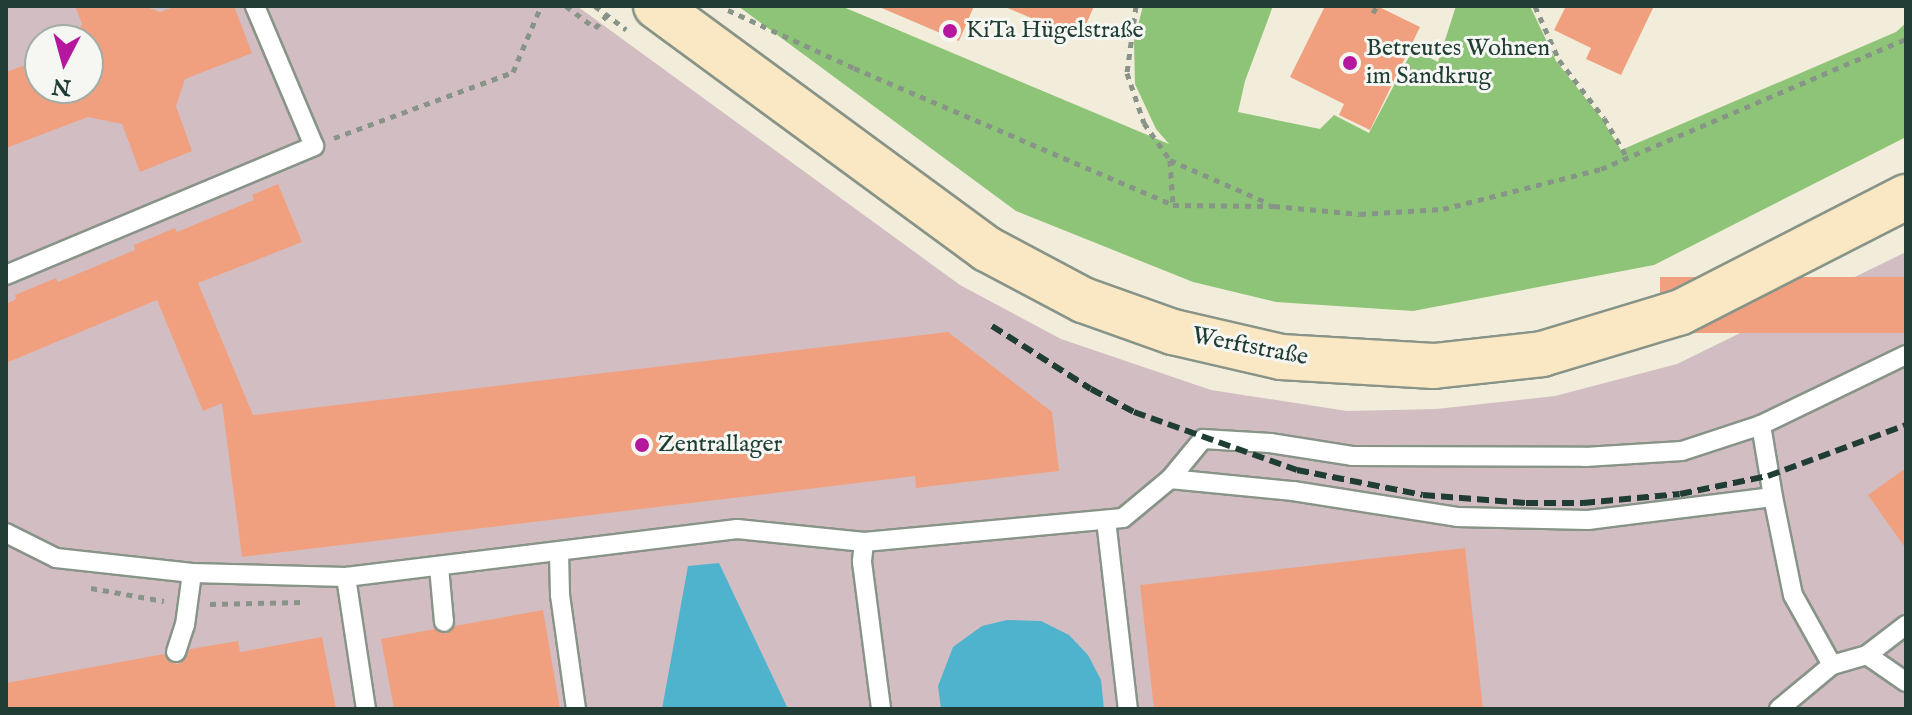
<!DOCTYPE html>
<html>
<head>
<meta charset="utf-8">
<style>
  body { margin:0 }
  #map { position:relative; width:1912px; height:715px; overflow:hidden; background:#f2ecdb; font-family:"IM FELL English",serif }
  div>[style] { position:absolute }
  .industrial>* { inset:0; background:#d2bec2 }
  .green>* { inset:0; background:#8dc477 }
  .water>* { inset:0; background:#50b3ce }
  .building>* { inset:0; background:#f0a07e; transform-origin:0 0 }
  .path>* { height:5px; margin-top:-2.5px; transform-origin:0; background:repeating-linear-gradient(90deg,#889488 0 6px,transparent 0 12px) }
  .roads { filter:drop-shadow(2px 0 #889488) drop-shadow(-2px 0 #889488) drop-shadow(0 2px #889488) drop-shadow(0 -2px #889488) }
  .service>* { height:18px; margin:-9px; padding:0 9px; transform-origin:9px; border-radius:9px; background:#fff }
  .secondary>* { height:44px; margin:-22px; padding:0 22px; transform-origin:22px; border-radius:22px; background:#fae7c3 }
  .rail>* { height:6px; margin-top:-3px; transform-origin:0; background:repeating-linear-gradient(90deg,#1f3d34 0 12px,transparent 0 18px) }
  .dots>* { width:22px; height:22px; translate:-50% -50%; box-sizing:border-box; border:4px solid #f6f6f2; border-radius:50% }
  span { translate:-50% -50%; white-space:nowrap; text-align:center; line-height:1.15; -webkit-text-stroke:6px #f6f6f2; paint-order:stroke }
  .poi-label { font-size:24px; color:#1f3d34 }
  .left { translate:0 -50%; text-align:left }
  .street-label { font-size:24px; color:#1f3d34 }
  .frame { position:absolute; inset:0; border:8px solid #1f3d34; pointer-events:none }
  .north { position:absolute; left:24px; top:24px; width:80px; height:80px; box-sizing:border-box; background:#f6f6f2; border:2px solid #a0aca6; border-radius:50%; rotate:186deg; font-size:22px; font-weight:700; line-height:32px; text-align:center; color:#1f3d34 }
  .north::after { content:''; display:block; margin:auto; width:28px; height:36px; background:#b5179e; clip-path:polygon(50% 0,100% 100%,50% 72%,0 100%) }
</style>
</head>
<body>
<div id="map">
  <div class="industrial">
    <i style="clip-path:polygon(evenodd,6px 6px,577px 6px,960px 285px,1061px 339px,1211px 390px,1347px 411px,1436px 409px,1555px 396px,1677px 364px,1906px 252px,1906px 709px,6px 709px,6px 6px,40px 40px,88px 40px,88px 88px,40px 88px,40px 40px)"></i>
  </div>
  <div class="green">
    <i style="clip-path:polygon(738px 6px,841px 6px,1169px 144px,1156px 129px,1135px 84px,1134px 41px,1143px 6px,1273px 6px,1245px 81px,1238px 112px,1320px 129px,1334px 115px,1369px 133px,1413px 49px,1438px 62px,1456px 6px,1530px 6px,1556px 61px,1602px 119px,1621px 150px,1896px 32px,1906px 23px,1906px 137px,1654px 265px,1413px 311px,1276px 302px,1193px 282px,1016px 211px)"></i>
  </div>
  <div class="water">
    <i style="clip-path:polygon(719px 563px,788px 709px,662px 709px,688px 566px)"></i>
    <i style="clip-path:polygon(1007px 620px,1041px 621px,1069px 635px,1088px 655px,1101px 680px,1104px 709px,941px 709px,938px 686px,953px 647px,982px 626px)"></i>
  </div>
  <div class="building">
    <i style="clip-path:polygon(75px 6px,143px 6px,160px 12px,177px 6px,234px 6px,252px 53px,185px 79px,176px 106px,192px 151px,140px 172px,122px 124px,88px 117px,6px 148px,6px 72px,40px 60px,40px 88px,88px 88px,88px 40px,74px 40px,82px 24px)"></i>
    <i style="clip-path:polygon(877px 6px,974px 6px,959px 41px)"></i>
    <i style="clip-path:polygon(1003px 6px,1094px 6px,1080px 39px)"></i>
    <i style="clip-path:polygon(1325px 6px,1377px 6px,1420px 27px,1370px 130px,1339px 115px,1344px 104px,1290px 77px)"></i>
    <i style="clip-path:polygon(1566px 6px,1654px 6px,1621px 75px,1586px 59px,1591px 48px,1554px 30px)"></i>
    <i style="clip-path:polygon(278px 184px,302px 242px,198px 283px,253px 415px,948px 332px,1052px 412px,1059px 471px,916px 488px,915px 476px,242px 557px,222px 403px,203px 411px,157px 300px,6px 363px,6px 304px,16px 299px,15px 295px,56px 278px,58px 282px,135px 250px,134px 245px,175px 228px,177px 232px,254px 200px,252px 195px)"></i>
    <i style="left:1906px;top:277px;width:56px;height:246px;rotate:90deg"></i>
    <i style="clip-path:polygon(1906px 468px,1906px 549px,1868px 495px)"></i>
    <i style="clip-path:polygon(1465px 548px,1483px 709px,1154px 709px,1140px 585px)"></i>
    <i style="clip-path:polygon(543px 610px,560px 709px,394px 709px,381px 639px,435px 629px,446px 634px,455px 626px)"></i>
    <i style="clip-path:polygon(322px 637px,336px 709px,6px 709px,6px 683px,164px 654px,168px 660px,178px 664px,184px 660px,190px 649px,238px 641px,240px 652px)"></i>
  </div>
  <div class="path">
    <i style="left:566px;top:6px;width:36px;rotate:37deg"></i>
    <i style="left:595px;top:28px;width:18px;rotate:-47deg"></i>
    <i style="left:595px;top:6px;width:39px;rotate:37deg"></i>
    <i style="left:1136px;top:6px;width:68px;rotate:97.7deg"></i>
    <i style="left:1127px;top:73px;width:53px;rotate:71.2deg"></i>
    <i style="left:1144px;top:123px;width:45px;rotate:54.9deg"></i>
    <i style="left:1170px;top:160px;width:109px;rotate:23.7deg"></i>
    <i style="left:1535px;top:6px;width:59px;rotate:66deg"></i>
    <i style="left:1559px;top:60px;width:73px;rotate:52.2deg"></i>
    <i style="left:1604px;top:118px;width:45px;rotate:59.5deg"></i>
    <i style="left:728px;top:10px;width:139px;rotate:24.7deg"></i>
    <i style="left:854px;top:68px;width:347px;rotate:23.2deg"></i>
    <i style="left:1173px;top:205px;width:101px;rotate:0.6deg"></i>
    <i style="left:1274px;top:206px;width:86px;rotate:5.3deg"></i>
    <i style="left:1360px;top:214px;width:83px;rotate:-3.4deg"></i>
    <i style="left:1443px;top:209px;width:163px;rotate:-14.2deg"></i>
    <i style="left:1601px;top:169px;width:332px;rotate:-23.1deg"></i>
    <i style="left:1373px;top:13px;width:8px;rotate:-60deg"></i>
    <i style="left:334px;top:138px;width:191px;rotate:-20.2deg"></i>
    <i style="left:513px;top:72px;width:72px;rotate:-67deg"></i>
    <i style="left:1170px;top:160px;width:45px;rotate:86.2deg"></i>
    <i style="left:91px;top:588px;width:74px;rotate:10.1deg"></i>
    <i style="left:210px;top:604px;width:94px;rotate:-1.2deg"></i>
  </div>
  <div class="roads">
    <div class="service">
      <i style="left:6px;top:275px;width:334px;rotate:-22.7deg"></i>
      <i style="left:314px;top:146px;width:152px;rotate:-112.9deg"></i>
      <i style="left:1761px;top:425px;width:161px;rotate:-25.8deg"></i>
      <i style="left:1170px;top:479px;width:52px;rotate:-50.5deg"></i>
      <i style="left:1203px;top:439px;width:67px;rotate:3.4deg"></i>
      <i style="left:1270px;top:443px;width:83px;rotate:9deg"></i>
      <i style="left:1352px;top:456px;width:233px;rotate:0.2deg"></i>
      <i style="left:1585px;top:457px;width:97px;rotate:-3.5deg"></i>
      <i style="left:1682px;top:451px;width:83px;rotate:-18.2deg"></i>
      <i style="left:1761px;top:425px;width:73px;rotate:80.5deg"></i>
      <i style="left:1106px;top:520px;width:190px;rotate:83.4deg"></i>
      <i style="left:6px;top:533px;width:56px;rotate:26.6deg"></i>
      <i style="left:56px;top:558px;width:137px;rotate:6.3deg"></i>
      <i style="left:192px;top:573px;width:154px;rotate:1.5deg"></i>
      <i style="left:346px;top:577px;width:394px;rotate:-7deg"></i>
      <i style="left:737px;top:529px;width:128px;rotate:5.8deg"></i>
      <i style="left:864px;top:542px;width:260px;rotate:-5.3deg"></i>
      <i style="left:1123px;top:518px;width:61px;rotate:-39.7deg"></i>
      <i style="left:1170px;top:479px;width:124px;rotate:5.6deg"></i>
      <i style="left:1293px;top:491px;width:166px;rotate:9deg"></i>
      <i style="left:1457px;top:517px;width:131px;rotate:1.3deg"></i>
      <i style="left:1588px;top:520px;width:186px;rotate:-7.1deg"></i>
      <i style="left:1773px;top:497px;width:100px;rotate:78.5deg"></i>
      <i style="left:1793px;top:595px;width:80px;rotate:60.9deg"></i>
      <i style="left:864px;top:542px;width:20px;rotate:96deg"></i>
      <i style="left:862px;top:562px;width:148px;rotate:82.6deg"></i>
      <i style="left:559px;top:553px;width:42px;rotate:88.6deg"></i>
      <i style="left:560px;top:595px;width:115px;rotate:82deg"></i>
      <i style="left:439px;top:567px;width:55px;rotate:84.8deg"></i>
      <i style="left:346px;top:577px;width:134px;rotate:81.4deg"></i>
      <i style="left:176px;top:652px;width:28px;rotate:-72deg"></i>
      <i style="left:185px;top:625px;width:52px;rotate:-82.3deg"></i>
      <i style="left:1867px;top:655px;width:47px;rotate:34.7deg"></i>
      <i style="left:1779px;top:709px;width:69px;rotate:-39.7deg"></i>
      <i style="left:1832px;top:665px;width:36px;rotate:-16deg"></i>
      <i style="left:1867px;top:655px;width:49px;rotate:-37.6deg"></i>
    </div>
    <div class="secondary">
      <i style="left:656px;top:6px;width:411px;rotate:36.3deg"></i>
      <i style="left:987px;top:249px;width:109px;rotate:28deg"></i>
      <i style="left:1083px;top:300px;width:96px;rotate:19.6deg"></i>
      <i style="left:1173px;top:332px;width:111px;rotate:13deg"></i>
      <i style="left:1281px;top:357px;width:153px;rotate:3.4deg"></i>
      <i style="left:1434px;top:366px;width:109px;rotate:-6.3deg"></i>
      <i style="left:1542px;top:354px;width:145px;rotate:-16.8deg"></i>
      <i style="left:1681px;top:312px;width:253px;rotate:-27.1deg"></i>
    </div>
  </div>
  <div class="rail">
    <i style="left:992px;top:326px;width:117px;rotate:32.5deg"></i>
    <i style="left:1091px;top:389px;width:49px;rotate:28.1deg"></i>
    <i style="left:1134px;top:412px;width:173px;rotate:19.6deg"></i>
    <i style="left:1297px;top:470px;width:128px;rotate:11.2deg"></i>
    <i style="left:1423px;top:495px;width:103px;rotate:4.4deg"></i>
    <i style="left:1526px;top:503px;width:57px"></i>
    <i style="left:1583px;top:503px;width:97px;rotate:-5.3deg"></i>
    <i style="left:1680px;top:494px;width:90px;rotate:-11.6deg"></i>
    <i style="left:1768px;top:476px;width:147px;rotate:-20.3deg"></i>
  </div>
  <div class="dots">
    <i style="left:950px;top:31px;background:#b5179e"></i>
    <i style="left:1350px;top:63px;background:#b5179e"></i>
    <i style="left:642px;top:445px;background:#b5179e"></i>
  </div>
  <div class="poi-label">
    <span class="left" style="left:966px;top:31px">KiTa Hügelstraße</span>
    <span class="left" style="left:1366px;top:63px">Betreutes Wohnen<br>im Sandkrug</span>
    <span class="left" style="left:658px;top:445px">Zentrallager</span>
  </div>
  <div class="street-label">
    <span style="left:1250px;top:347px;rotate:11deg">Werftstraße</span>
  </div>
  <div class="frame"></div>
  <div class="north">N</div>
</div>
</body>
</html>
